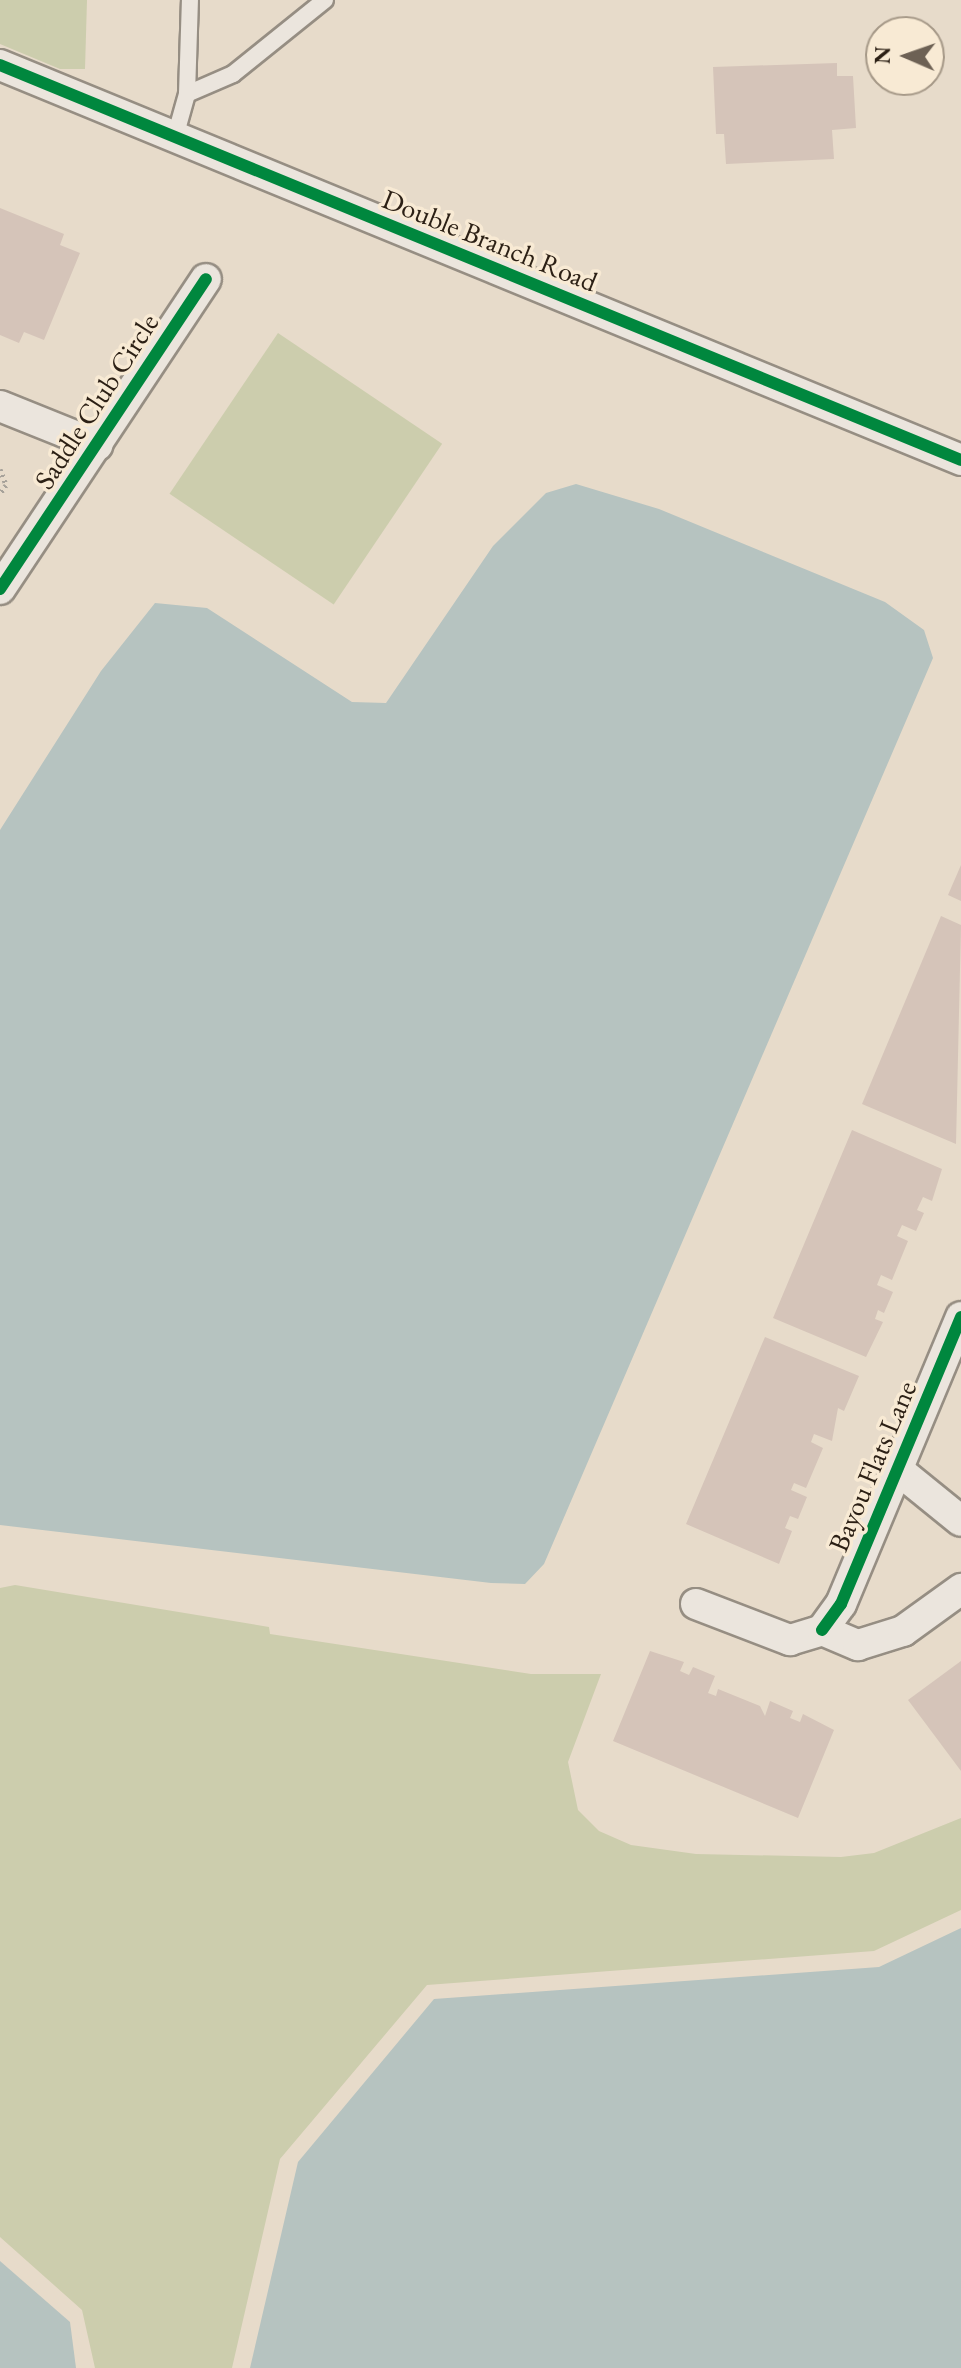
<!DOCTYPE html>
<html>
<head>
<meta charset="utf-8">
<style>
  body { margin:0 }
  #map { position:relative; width:961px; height:2368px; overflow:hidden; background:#e7dbca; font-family:"EB Garamond",serif }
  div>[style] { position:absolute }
  .green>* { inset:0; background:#cccdad; transform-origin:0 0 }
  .water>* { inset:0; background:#b6c3c0 }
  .building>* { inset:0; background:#d5c4b9 }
  .path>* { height:5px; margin-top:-2.5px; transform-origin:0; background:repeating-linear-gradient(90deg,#a7a29a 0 2px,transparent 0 6px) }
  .roads { filter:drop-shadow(2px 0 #968e83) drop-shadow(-2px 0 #968e83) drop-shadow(0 2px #968e83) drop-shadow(0 -2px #968e83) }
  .lane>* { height:16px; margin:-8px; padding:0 8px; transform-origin:8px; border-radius:8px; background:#ebe5dd }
  .street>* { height:30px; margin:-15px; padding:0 15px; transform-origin:15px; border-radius:15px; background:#ebe5dd }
  .cycleway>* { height:12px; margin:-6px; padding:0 6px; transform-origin:6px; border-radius:6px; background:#00873e }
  span { translate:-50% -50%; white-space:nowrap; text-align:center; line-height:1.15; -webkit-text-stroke:7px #f8ead4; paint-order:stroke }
  .street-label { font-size:28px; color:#2c2015 }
  .north { position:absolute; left:865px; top:16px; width:80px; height:80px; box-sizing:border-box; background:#f8ead4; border:2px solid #a69988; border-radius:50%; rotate:272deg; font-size:22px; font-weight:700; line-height:32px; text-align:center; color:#2c2015 }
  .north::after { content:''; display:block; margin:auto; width:28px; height:36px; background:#6d6154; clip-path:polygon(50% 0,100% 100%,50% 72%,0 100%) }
</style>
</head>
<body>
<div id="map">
  <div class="green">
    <i style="clip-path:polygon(0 0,87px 0,85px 69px,60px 69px,0 44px)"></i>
    <i style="left:278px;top:333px;width:198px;height:194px;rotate:34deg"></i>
    <i style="clip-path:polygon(15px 1585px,269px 1627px,270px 1634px,531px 1674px,601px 1674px,568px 1762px,578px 1810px,599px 1831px,631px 1845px,696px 1854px,841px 1857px,874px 1853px,961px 1818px,961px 1910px,874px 1951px,427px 1985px,280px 2159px,232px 2368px,95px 2368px,82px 2310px,0 2237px,0 1588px)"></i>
  </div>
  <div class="water">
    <i style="clip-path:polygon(576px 484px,659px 509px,885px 602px,924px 630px,933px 658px,544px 1564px,525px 1584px,491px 1583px,0 1525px,0 830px,101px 671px,155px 603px,207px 608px,352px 702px,386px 703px,493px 546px,546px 493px)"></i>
    <i style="clip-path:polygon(961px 1928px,961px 2368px,250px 2368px,298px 2162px,434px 1999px,879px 1967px)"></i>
    <i style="clip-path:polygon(0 2261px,70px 2322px,76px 2368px,0 2368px)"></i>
  </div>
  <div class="building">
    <i style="clip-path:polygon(837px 63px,837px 76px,853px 76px,856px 128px,832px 130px,834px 159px,726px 164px,724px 134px,716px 134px,713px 67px)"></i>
    <i style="clip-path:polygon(0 208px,64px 234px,60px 245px,80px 253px,44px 340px,24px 332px,19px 343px,0 335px)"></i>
    <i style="clip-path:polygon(961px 865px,961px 901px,948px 895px)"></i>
    <i style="clip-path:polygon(941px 916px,961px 925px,956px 1144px,862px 1104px)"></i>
    <i style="clip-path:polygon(852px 1130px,942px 1169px,932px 1201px,923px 1197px,917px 1210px,924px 1213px,916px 1231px,902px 1225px,897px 1236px,908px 1241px,892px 1280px,881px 1275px,877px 1285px,893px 1292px,884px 1313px,878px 1310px,875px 1319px,883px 1322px,866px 1357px,773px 1318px)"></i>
    <i style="clip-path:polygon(765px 1337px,859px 1376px,844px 1411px,838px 1408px,832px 1441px,814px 1434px,811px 1442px,823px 1448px,806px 1488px,794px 1483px,791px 1490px,807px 1497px,798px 1519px,790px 1516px,785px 1528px,792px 1531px,779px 1564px,686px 1524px)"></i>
    <i style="clip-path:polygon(650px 1651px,684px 1662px,680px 1671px,689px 1675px,693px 1667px,715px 1676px,708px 1693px,716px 1696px,718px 1689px,760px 1706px,765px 1716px,770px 1701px,793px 1711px,790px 1718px,800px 1722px,803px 1714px,834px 1730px,798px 1818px,613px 1741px)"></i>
    <i style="clip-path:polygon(961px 1661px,961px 1771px,908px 1700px)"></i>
  </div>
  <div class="path">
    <i style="left:0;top:469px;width:17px;rotate:69deg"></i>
    <i style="left:6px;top:485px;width:11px;rotate:124deg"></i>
  </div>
  <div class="roads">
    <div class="lane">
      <i style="left:187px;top:94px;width:50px;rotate:-23.5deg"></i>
      <i style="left:233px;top:74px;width:118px;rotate:-38.8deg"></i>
      <i style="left:175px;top:137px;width:45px;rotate:-74.4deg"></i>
      <i style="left:187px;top:94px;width:94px;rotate:-88.2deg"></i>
    </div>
    <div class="street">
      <i style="left:0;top:65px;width:1039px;rotate:22.34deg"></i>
      <i style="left:0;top:406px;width:105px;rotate:21.9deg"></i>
      <i style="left:0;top:589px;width:372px;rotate:-56.4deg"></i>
      <i style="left:897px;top:1469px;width:82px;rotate:39.1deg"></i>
      <i style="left:696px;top:1604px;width:101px;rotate:21deg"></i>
      <i style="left:790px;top:1640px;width:34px;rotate:-17deg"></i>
      <i style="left:822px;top:1630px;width:39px;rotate:23deg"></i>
      <i style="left:858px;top:1645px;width:47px;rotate:-17.3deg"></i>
      <i style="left:903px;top:1631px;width:72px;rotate:-35.9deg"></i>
      <i style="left:822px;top:1630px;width:32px;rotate:-54deg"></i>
      <i style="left:841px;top:1604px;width:311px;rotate:-67.3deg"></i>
    </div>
  </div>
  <div class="cycleway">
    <i style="left:0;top:65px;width:1039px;rotate:22.34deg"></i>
    <i style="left:0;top:589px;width:372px;rotate:-56.4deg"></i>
    <i style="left:822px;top:1630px;width:32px;rotate:-54deg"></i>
    <i style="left:841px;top:1604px;width:311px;rotate:-67.3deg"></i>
  </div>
  <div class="street-label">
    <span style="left:490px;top:240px;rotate:22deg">Double Branch Road</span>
    <span style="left:96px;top:401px;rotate:-57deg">Saddle Club Circle</span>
    <span style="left:872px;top:1466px;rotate:-67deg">Bayou Flats Lane</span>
  </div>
  <div class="north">N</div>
</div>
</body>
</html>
